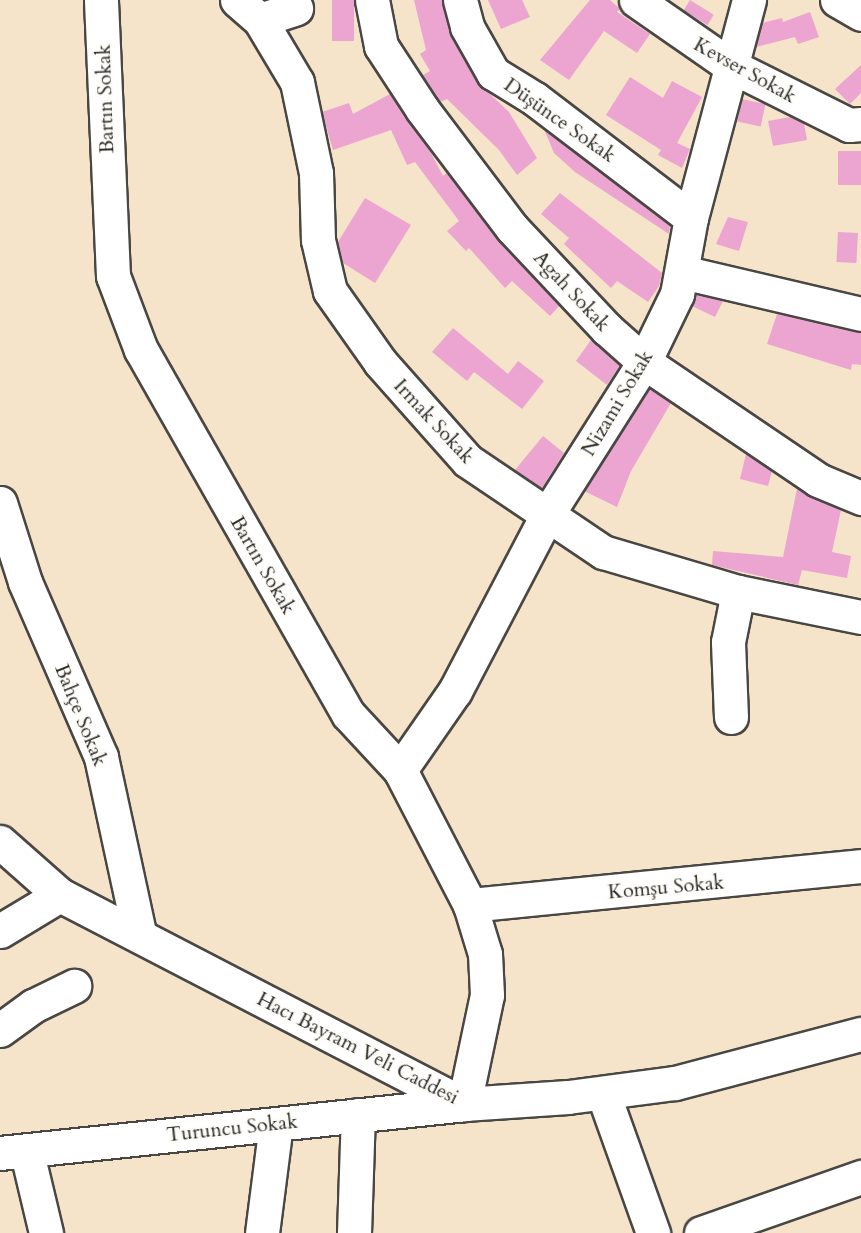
<!DOCTYPE html>
<html>
<head>
<meta charset="utf-8">
<style>
  body { margin:0 }
  #map { position:relative; width:861px; height:1233px; overflow:hidden; background:#f5e3ca; font-family:Cardo,serif }
  div>[style] { position:absolute }
  .building>* { inset:0; background:#eca5d0; transform-origin:0 0 }
  .roads { filter:drop-shadow(2px 0 #494743) drop-shadow(-2px 0 #494743) drop-shadow(0 2px #494743) drop-shadow(0 -2px #494743) }
  .minor>* { height:33px; margin:-16.5px; padding:0 16.5px; transform-origin:16.5px; border-radius:16.5px; background:#fff }
  span { translate:-50% -50%; white-space:nowrap; text-align:center; line-height:1.15; -webkit-text-stroke:4.5px #fdfcf7; paint-order:stroke }
  .street-label { font-size:20px; color:#2b2b2b }
</style>
</head>
<body>
<div id="map">
  <div class="building">
    <i style="left:332px;top:0;width:22px;height:41px"></i>
    <i style="clip-path:polygon(414px 0,442px 0,451px 36px,477px 82px,509px 112px,537px 158px,517px 175px,499px 150px,447px 99px,440px 102px,423px 75px,430px 71px,420px 54px,426px 50px)"></i>
    <i style="clip-path:polygon(488px 0,522px 0,530px 17px,501px 29px)"></i>
    <i style="clip-path:polygon(590px 0,610px 0,620px 9px,617px 12px,650px 34px,637px 53px,604px 31px,569px 80px,540px 60px)"></i>
    <i style="left:690px;top:0;width:28px;height:12px;rotate:32deg"></i>
    <i style="clip-path:polygon(810px 12px,819px 37px,798px 44px,795px 37px,756px 47px,762px 23px,782px 18px,783px 22px)"></i>
    <i style="clip-path:polygon(861px 65px,861px 93px,850px 104px,835px 89px)"></i>
    <i style="clip-path:polygon(630px 77px,663px 98px,672px 81px,702px 97px,677px 143px,690px 149px,682px 168px,658px 155px,661px 150px,606px 115px)"></i>
    <i style="clip-path:polygon(390px 94px,431px 153px,443px 176px,447px 173px,498px 241px,559px 306px,550px 316px,512px 281px,505px 288px,469px 248px,466px 251px,447px 231px,459px 221px,415px 162px,407px 165px,391px 130px,333px 150px,322px 112px,349px 103px,353px 114px)"></i>
    <i style="left:742px;top:99px;width:24px;height:23px;rotate:12deg"></i>
    <i style="clip-path:polygon(790px 117px,804px 123px,807px 140px,773px 146px,768px 121px)"></i>
    <i style="clip-path:polygon(544px 129px,670px 226px,669px 234px,575px 172px,554px 153px)"></i>
    <i style="left:838px;top:151px;width:23px;height:34px"></i>
    <i style="clip-path:polygon(560px 193px,662px 273px,659px 286px,648px 302px,617px 281px,611px 288px,564px 244px,569px 238px,541px 214px)"></i>
    <i style="clip-path:polygon(365px 198px,411px 225px,375px 283px,343px 263px,338px 242px)"></i>
    <i style="clip-path:polygon(728px 217px,748px 222px,739px 251px,716px 244px)"></i>
    <i style="left:838px;top:232px;width:20px;height:30px;rotate:3deg"></i>
    <i style="clip-path:polygon(696px 295px,723px 301px,715px 317px,692px 306px)"></i>
    <i style="clip-path:polygon(777px 314px,861px 332px,861px 365px,852px 364px,851px 370px,767px 344px)"></i>
    <i style="clip-path:polygon(453px 328px,508px 374px,518px 361px,544px 381px,522px 409px,474px 372px,467px 381px,432px 352px)"></i>
    <i style="clip-path:polygon(591px 340px,620px 365px,607px 385px,576px 361px)"></i>
    <i style="clip-path:polygon(649px 388px,671px 403px,631px 471px,617px 507px,584px 491px)"></i>
    <i style="clip-path:polygon(543px 436px,564px 453px,542px 488px,515px 470px)"></i>
    <i style="clip-path:polygon(746px 454px,772px 471px,768px 486px,740px 479px)"></i>
    <i style="clip-path:polygon(797px 489px,841px 510px,832px 552px,851px 556px,847px 578px,802px 570px,798px 585px,712px 565px,713px 551px,783px 557px)"></i>
  </div>
  <div class="roads">
    <div class="minor">
      <i style="left:237px;top:0;width:30px;rotate:41deg"></i>
      <i style="left:260px;top:20px;width:72px;rotate:59.2deg"></i>
      <i style="left:297px;top:82px;width:93px;rotate:78.2deg"></i>
      <i style="left:316px;top:173px;width:67px;rotate:88.3deg"></i>
      <i style="left:318px;top:240px;width:52px;rotate:76.8deg"></i>
      <i style="left:330px;top:291px;width:87px;rotate:54.8deg"></i>
      <i style="left:380px;top:362px;width:132px;rotate:48.4deg"></i>
      <i style="left:468px;top:461px;width:163px;rotate:34deg"></i>
      <i style="left:603px;top:552px;width:141px;rotate:16.5deg"></i>
      <i style="left:738px;top:592px;width:126px;rotate:11.5deg"></i>
      <i style="left:372px;top:0;width:47px;rotate:78.9deg"></i>
      <i style="left:381px;top:46px;width:75px;rotate:56.9deg"></i>
      <i style="left:422px;top:109px;width:149px;rotate:52.9deg"></i>
      <i style="left:512px;top:228px;width:139px;rotate:46.8deg"></i>
      <i style="left:607px;top:329px;width:50px;rotate:41.7deg"></i>
      <i style="left:644px;top:362px;width:210px;rotate:34.1deg"></i>
      <i style="left:818px;top:480px;width:47px;rotate:22.7deg"></i>
      <i style="left:460px;top:0;width:28px;rotate:75deg"></i>
      <i style="left:467px;top:27px;width:53px;rotate:60.5deg"></i>
      <i style="left:493px;top:73px;width:49px;rotate:31.8deg"></i>
      <i style="left:535px;top:99px;width:196px;rotate:37.3deg"></i>
      <i style="left:636px;top:0;width:116px;rotate:34.8deg"></i>
      <i style="left:731px;top:66px;width:132px;rotate:26.6deg"></i>
      <i style="left:849px;top:125px;width:12px;rotate:-5deg"></i>
      <i style="left:837px;top:0;width:28px;rotate:30deg"></i>
      <i style="left:260px;top:20px;width:38px;rotate:-18deg"></i>
      <i style="left:682px;top:272px;width:184px;rotate:13.2deg"></i>
      <i style="left:0;top:503px;width:83px;rotate:72.4deg"></i>
      <i style="left:25px;top:582px;width:191px;rotate:66.5deg"></i>
      <i style="left:101px;top:757px;width:180px;rotate:77.8deg"></i>
      <i style="left:731px;top:717px;width:75px;rotate:-92.3deg"></i>
      <i style="left:728px;top:642px;width:51px;rotate:-78.7deg"></i>
      <i style="left:400px;top:770px;width:96px;rotate:-55.2deg"></i>
      <i style="left:455px;top:691px;width:199px;rotate:-62.4deg"></i>
      <i style="left:547px;top:515px;width:181px;rotate:-57.6deg"></i>
      <i style="left:644px;top:362px;width:76px;rotate:-64.1deg"></i>
      <i style="left:677px;top:294px;width:77px;rotate:-79.6deg"></i>
      <i style="left:691px;top:218px;width:226px;rotate:-75.1deg"></i>
      <i style="left:0;top:842px;width:80px;rotate:41.5deg"></i>
      <i style="left:60px;top:895px;width:455px;rotate:27.4deg"></i>
      <i style="left:464px;top:1104px;width:104px;rotate:-3.9deg"></i>
      <i style="left:568px;top:1097px;width:108px;rotate:-7.5deg"></i>
      <i style="left:675px;top:1083px;width:192px;rotate:-14.8deg"></i>
      <i style="left:470px;top:905px;width:393px;rotate:-5.7deg"></i>
      <i style="left:0;top:931px;width:70px;rotate:-31deg"></i>
      <i style="left:0;top:1030px;width:41px;rotate:-36deg"></i>
      <i style="left:33px;top:1006px;width:46px;rotate:-26deg"></i>
      <i style="left:603px;top:1093px;width:149px;rotate:70.3deg"></i>
      <i style="left:0;top:1153px;width:467px;rotate:-6deg"></i>
      <i style="left:464px;top:1104px;width:111px;rotate:-78.1deg"></i>
      <i style="left:487px;top:995px;width:41px;rotate:-92.8deg"></i>
      <i style="left:485px;top:954px;width:51px;rotate:-107deg"></i>
      <i style="left:470px;top:905px;width:152px;rotate:-117.4deg"></i>
      <i style="left:400px;top:770px;width:76px;rotate:-132.9deg"></i>
      <i style="left:348px;top:714px;width:419px;rotate:-119.6deg"></i>
      <i style="left:141px;top:350px;width:79px;rotate:-110.7deg"></i>
      <i style="left:113px;top:276px;width:276px;rotate:-92.5deg"></i>
      <i style="left:27px;top:1153px;width:82px;rotate:76.6deg"></i>
      <i style="left:262px;top:1233px;width:110px;rotate:-82.7deg"></i>
      <i style="left:354px;top:1233px;width:118px;rotate:-88.1deg"></i>
      <i style="left:701px;top:1233px;width:170px;rotate:-19.3deg"></i>
    </div>
  </div>
  <div class="street-label">
    <span style="left:745px;top:70px;rotate:29deg">Kevser Sokak</span>
    <span style="left:105px;top:99px;rotate:-92deg">Bartın Sokak</span>
    <span style="left:560px;top:120px;rotate:35deg">Düşünce Sokak</span>
    <span style="left:572px;top:291px;rotate:47deg">Agah Sokak</span>
    <span style="left:617px;top:403px;rotate:-59deg">Nizami Sokak</span>
    <span style="left:434px;top:421px;rotate:47deg">Irmak Sokak</span>
    <span style="left:263px;top:565px;rotate:60deg">Bartın Sokak</span>
    <span style="left:81px;top:715px;rotate:68deg">Bahçe Sokak</span>
    <span style="left:666px;top:887px;rotate:-5deg">Komşu Sokak</span>
    <span style="left:358px;top:1048px;rotate:27deg">Hacı Bayram Veli Caddesi</span>
    <span style="left:232px;top:1128px;rotate:-6deg">Turuncu Sokak</span>
  </div>
</div>
</body>
</html>
